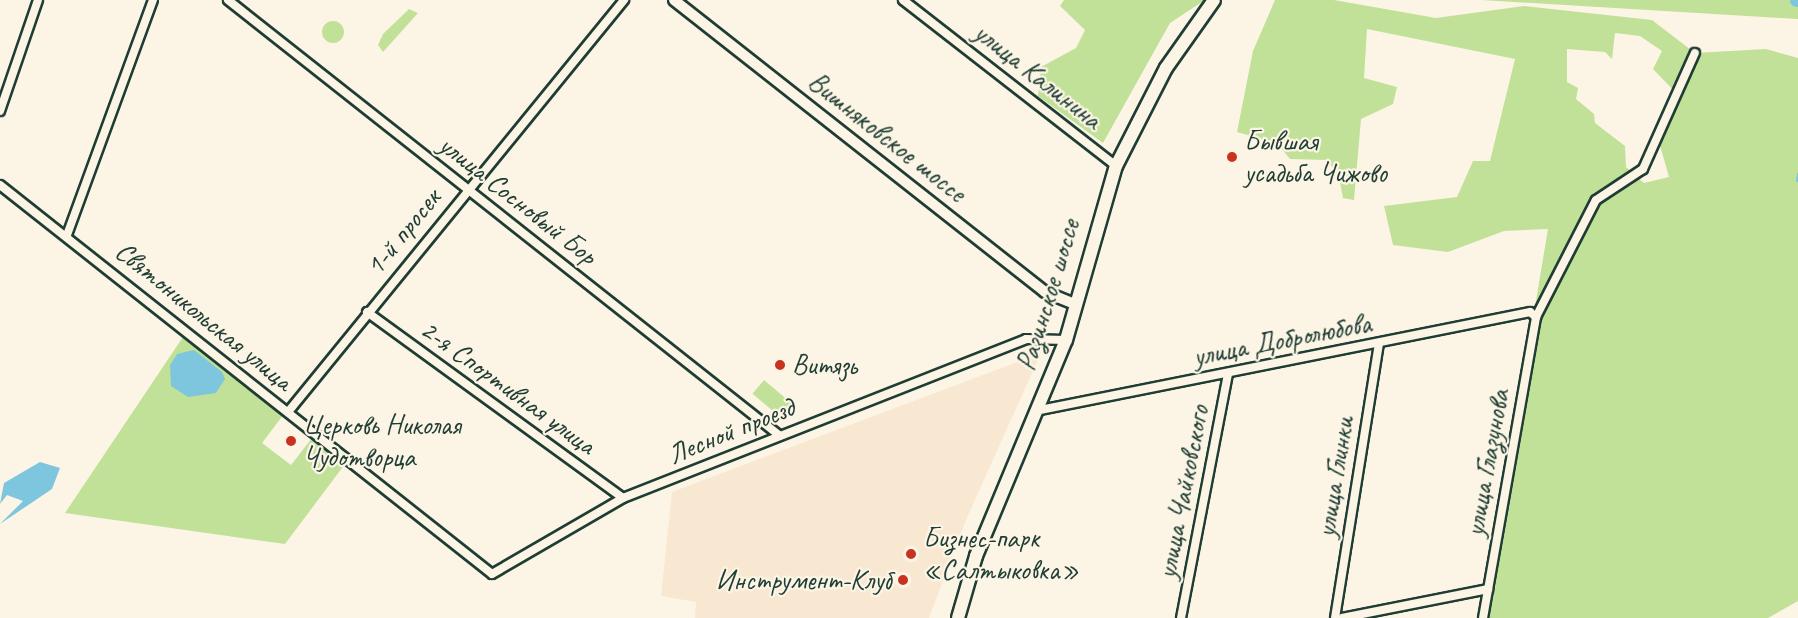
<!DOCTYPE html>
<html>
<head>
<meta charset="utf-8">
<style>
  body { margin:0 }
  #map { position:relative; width:1798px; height:618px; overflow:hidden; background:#fcf5e5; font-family:Caveat,sans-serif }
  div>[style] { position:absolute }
  .built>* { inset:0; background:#f9e8d1 }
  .green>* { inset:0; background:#c1e199; transform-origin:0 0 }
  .round { border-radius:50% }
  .water>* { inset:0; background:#7dc6dd }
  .stream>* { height:2px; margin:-1px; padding:0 1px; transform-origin:1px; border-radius:1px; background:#7dc6dd }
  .river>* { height:14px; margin:-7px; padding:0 7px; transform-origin:7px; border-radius:7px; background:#7dc6dd }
  .roads { filter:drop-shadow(2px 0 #1f3d34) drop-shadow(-2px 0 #1f3d34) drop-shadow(0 2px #1f3d34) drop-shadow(0 -2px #1f3d34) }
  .minor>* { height:8px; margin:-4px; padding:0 4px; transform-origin:4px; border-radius:4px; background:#fcf5e5 }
  .tertiary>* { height:10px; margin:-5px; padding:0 5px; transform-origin:5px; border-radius:5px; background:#fcf5e5 }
  .secondary>* { height:12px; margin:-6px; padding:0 6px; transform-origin:6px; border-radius:6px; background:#fcf5e5 }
  .dots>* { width:16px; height:16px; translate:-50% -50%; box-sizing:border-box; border:3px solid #fcf5e5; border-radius:50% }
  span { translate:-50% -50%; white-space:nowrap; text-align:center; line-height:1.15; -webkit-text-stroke:4.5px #fcf5e5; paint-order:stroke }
  .street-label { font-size:28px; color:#1f3d34 }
  .poi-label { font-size:28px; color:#1f3d34 }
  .left { translate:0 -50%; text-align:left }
  .right { translate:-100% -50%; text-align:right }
</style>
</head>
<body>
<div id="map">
  <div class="built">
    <i style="clip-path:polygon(1041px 353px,966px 520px,929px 618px,695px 618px,696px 602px,661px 596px,672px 492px)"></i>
  </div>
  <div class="green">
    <i style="clip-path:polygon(1064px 0,1205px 0,1170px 23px,1103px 143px,1038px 96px,1041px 67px,1076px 48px,1085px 30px,1060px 6px)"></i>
    <i style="clip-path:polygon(evenodd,1275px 0,1334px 0,1436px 18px,1524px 6px,1652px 20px,1695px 53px,1766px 49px,1798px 58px,1798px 601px,1768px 618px,1483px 618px,1548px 229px,1504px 231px,1448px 252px,1393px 245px,1384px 206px,1457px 197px,1473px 161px,1490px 161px,1515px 59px,1367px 29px,1364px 78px,1397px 87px,1393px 104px,1361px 119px,1354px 200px,1343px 198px,1339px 177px,1327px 160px,1290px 159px,1277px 143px,1237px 132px,1253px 51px,1275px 0,1615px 33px,1640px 36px,1662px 51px,1653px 69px,1678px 95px,1659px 142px,1669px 177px,1644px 183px,1626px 167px,1625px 146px,1595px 123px,1594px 114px,1576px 99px,1578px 88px,1567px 82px,1567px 49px,1605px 52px,1612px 59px,1615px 33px)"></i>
    <i style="clip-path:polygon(1481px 0,1798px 0,1798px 19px)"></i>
    <i style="clip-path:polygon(409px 9px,418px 13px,383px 52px,378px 45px,383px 34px)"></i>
    <i class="round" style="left:322px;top:21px;width:22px;height:22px"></i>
    <i style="clip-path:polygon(185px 334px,284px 414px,262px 443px,291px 465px,312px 438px,345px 464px,285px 544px,65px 513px)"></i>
    <i style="left:764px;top:380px;width:38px;height:18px;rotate:40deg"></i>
  </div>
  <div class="water">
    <i style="clip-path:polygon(194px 350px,222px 372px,225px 379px,216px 393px,188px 397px,171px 386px,170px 365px,177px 354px)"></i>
    <i style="clip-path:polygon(40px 462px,60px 468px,52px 489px,0 524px,23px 501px,7px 495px,0 504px,4px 483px)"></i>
  </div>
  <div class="stream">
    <i style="left:1797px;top:181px;width:7px;rotate:-82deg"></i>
  </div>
  <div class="river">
    <i style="left:1797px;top:0;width:1px"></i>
  </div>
  <div class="roads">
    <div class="minor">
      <i style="left:228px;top:0;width:703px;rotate:38.3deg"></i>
      <i style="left:903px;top:0;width:270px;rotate:37.9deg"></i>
      <i style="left:0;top:111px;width:117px;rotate:-71.1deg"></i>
      <i style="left:0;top:185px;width:627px;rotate:38.33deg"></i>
      <i style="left:492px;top:574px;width:151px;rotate:-30.1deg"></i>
      <i style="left:623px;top:498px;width:433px;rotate:-21.5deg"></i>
      <i style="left:1026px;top:339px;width:40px;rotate:1.4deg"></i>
      <i style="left:67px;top:235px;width:250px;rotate:-69.9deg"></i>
      <i style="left:367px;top:312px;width:316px;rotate:36deg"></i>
      <i style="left:1035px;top:411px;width:505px;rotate:-11.31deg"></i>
      <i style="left:1530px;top:312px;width:8px;rotate:40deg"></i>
      <i style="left:288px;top:412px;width:532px;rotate:-50.8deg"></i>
      <i style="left:1181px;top:618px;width:248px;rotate:-79.1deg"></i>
      <i style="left:1335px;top:618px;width:278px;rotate:-80.9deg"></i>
      <i style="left:1342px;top:618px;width:149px;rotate:-11.2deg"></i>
      <i style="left:1483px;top:618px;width:306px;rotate:-80deg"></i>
      <i style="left:1536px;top:317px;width:131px;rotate:-62.9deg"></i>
      <i style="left:1596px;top:200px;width:56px;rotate:-33.4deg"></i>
      <i style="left:1643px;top:169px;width:127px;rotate:-65.9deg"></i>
    </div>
    <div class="tertiary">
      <i style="left:674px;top:0;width:472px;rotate:38.2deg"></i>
      <i style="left:1045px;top:292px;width:31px;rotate:22deg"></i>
    </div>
    <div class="secondary">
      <i style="left:958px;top:618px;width:65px;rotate:-73.8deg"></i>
      <i style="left:976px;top:556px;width:234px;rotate:-67.4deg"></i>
      <i style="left:1066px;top:340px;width:181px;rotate:-74deg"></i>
      <i style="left:1116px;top:166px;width:110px;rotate:-63deg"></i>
      <i style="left:1166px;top:68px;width:83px;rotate:-54.8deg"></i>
    </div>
  </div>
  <div class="dots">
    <i style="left:1232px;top:157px;background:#c8321e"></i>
    <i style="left:780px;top:365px;background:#c8321e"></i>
    <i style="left:291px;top:441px;background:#c8321e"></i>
    <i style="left:911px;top:554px;background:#c8321e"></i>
    <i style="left:903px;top:580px;background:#c8321e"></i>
  </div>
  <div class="street-label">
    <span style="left:1038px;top:76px;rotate:38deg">улица Калинина</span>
    <span style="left:887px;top:137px;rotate:38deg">Вишняковское шоссе</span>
    <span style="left:518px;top:200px;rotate:38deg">улица Сосновый Бор</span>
    <span style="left:403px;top:232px;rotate:-51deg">1-й просек</span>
    <span style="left:1048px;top:295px;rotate:-73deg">Разинское шоссе</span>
    <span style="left:204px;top:316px;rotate:39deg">Святоникольская улица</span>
    <span style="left:1282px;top:340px;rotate:-11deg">улица Добролюбова</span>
    <span style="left:508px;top:387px;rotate:36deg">2-я Спортивная улица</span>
    <span style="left:731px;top:431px;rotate:-22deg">Лесной проезд</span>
    <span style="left:1487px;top:463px;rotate:-80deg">улица Глазунова</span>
    <span style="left:1335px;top:477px;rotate:-81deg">улица Глинки</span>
    <span style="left:1183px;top:492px;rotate:-79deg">улица Чайковского</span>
  </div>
  <div class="poi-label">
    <span class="left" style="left:1244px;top:157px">Бывшая<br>усадьба Чижово</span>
    <span class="left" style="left:792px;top:365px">Витязь</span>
    <span class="left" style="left:303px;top:441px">Церковь Николая<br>Чудотворца</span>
    <span class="left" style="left:923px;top:554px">Бизнес-парк<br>«Салтыковка»</span>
    <span class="right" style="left:891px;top:580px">Инструмент-Клуб</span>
  </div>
</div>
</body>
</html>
